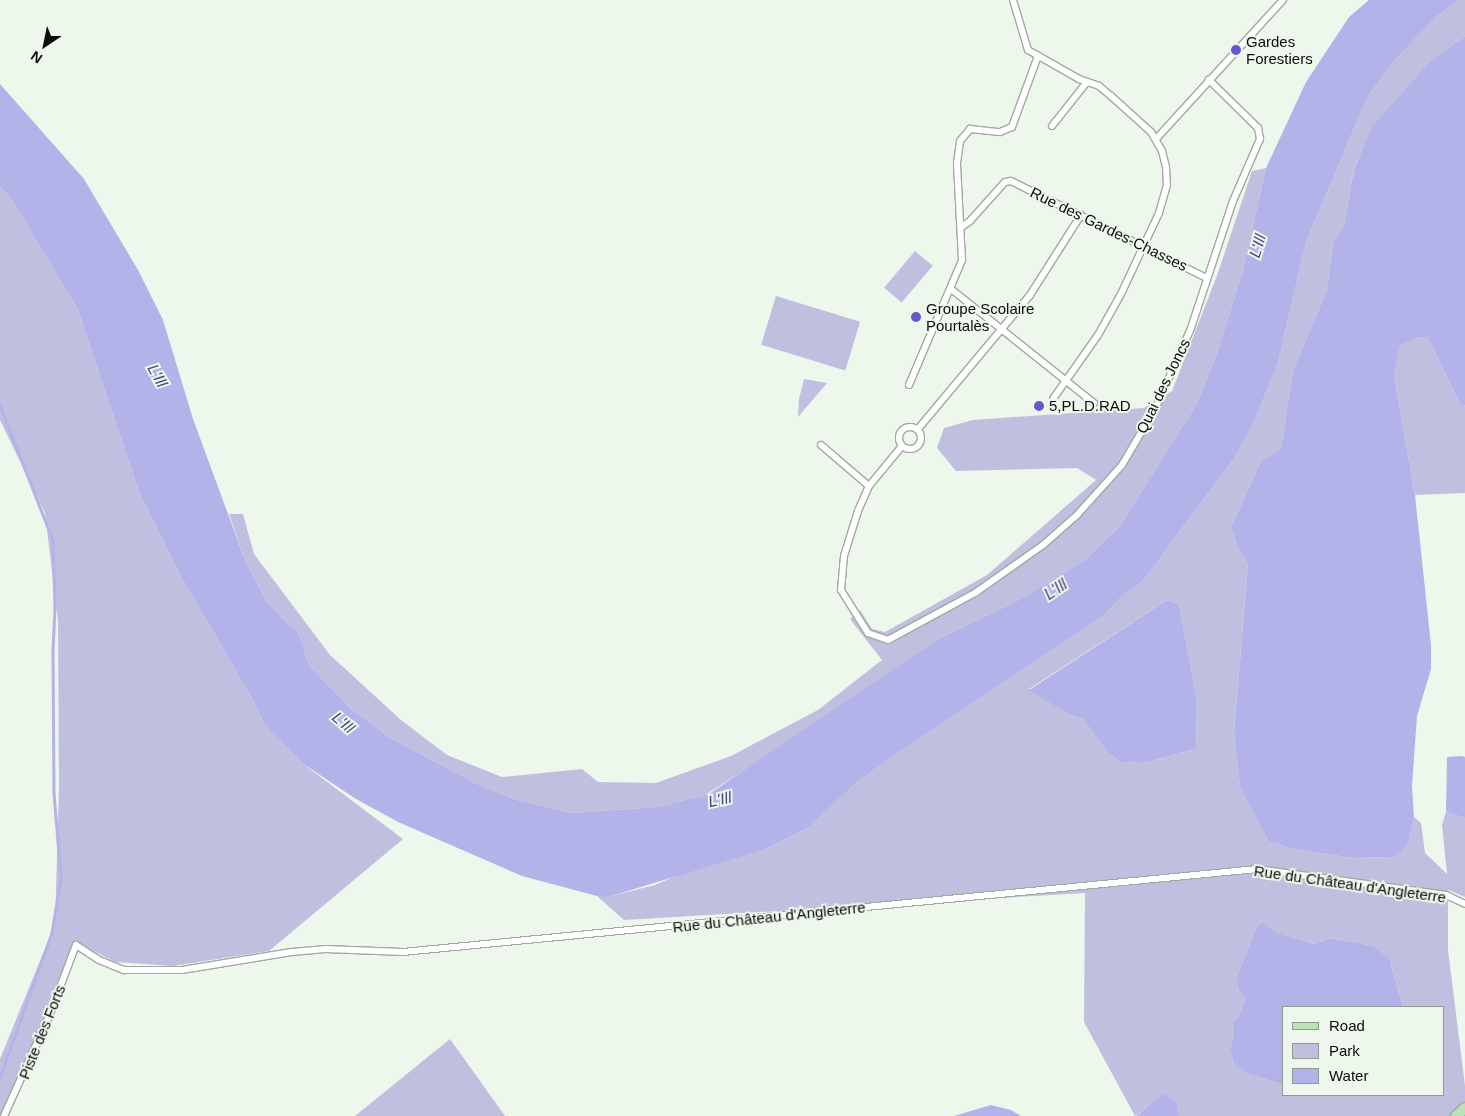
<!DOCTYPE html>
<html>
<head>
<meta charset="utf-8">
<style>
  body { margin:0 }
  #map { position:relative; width:1465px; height:1116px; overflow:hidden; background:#edf7eb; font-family:Arial,sans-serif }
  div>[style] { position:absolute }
  .green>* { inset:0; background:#bfbfe0; transform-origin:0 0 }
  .water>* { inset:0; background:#b4b3e9 }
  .stream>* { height:2.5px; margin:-1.25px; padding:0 1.25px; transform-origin:1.25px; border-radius:1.25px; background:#b4b3e9 }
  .roads { filter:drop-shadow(1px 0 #a1aa9f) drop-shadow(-1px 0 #a1aa9f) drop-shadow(0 1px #a1aa9f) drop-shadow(0 -1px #a1aa9f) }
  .minor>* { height:6px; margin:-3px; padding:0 3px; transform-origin:3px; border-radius:3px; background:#fff }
  .minor>.ring { margin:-3px; padding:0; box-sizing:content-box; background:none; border:6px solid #fff; border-radius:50% }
  .primary>* { height:10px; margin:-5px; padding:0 5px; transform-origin:5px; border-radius:5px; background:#bee0b8 }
  .dots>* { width:14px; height:14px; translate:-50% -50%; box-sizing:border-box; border:2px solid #edf7eb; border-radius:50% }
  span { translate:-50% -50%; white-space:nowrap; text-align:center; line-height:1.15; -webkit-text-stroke:4px #edf7eb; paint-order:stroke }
  .poi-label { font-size:15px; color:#0a0d0a }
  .left { translate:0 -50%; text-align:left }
  .street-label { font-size:15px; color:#0a0d0a }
  .water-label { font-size:16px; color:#4a4486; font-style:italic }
  .legend { position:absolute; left:1282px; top:1006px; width:162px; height:90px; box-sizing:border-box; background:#edf7eb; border:1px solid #929991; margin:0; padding:6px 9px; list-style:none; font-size:15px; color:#0a0d0a }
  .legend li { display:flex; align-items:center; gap:10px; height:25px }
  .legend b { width:25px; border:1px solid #929991 }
  .north { position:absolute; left:20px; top:20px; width:50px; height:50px; -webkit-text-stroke:4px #edf7eb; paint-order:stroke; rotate:214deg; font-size:14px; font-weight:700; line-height:20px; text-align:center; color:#0a0d0a }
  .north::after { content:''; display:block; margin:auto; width:18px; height:22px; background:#0a0d0a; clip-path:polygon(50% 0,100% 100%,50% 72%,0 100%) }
</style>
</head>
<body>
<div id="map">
  <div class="green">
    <i style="clip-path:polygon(evenodd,1459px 0,1465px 0,1465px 36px,1429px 62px,1373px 127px,1354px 168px,1344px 224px,1333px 243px,1327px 290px,1293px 370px,1281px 449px,1261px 461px,1231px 527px,1239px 551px,1248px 564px,1234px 733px,1240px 786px,1269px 842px,1294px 849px,1353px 858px,1395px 857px,1408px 845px,1414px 817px,1421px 823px,1425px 853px,1447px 874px,1442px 825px,1446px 812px,1465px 818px,1465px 897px,1448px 890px,1448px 950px,1465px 1086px,1465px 1116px,1179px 1116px,1177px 1102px,1163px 1095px,1135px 1116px,1084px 1022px,1085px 893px,624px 920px,597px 896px,611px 896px,655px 885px,680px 874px,763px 850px,808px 828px,856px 783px,886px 761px,1103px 616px,1124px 594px,1143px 581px,1237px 454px,1255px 420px,1278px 363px,1306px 242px,1367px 98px,1393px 62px,1436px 17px,1459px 0,1167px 600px,1179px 604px,1197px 701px,1196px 749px,1143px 763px,1121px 762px,1107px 752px,1083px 719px,1068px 714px,1029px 689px,1167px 600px,1459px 0,1263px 922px,1273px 932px,1314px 944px,1330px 938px,1374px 946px,1389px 958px,1403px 1007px,1444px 1007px,1444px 1095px,1284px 1095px,1284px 1085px,1243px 1072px,1234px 1064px,1230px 1050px,1234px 1032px,1232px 1022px,1239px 1016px,1245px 998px,1238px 990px,1236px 979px,1257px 926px,1263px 922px)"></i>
    <i style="clip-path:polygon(1266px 168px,1243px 270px,1217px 353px,1197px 403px,1120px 526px,1085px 560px,1015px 602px,938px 639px,791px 741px,705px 795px,657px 807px,573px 813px,517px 800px,475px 783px,392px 739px,349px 707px,309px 665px,297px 629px,290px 626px,267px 602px,245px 560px,229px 514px,243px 514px,254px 554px,330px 655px,401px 720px,447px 755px,502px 777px,582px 769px,598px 782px,656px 783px,731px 756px,818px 710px,882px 660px,850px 619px,860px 610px,872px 629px,885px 632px,987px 575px,1096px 480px,1077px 468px,956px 471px,937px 448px,944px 428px,973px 420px,1144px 408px,1172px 391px,1218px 273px,1252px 171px)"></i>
    <i style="clip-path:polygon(0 186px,13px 201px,78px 310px,139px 492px,179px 573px,254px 702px,264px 724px,302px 763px,403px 839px,269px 951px,173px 966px,115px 962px,78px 943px,48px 1034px,0 1115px,0 1059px,55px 924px,59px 789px,58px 621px,45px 513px,0 420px)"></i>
    <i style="left:915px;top:251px;width:23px;height:48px;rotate:40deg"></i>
    <i style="left:776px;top:296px;width:88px;height:51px;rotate:17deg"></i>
    <i style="clip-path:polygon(1419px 337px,1428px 338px,1461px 406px,1465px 405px,1465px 493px,1415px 495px,1394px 375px,1398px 346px)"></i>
    <i style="clip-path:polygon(804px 379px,827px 383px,798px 417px,799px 399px)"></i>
    <i style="clip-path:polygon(450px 1039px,505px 1116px,355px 1116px)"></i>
  </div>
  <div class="water">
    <i style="clip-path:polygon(1369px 0,1459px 0,1436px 17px,1393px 62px,1367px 98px,1306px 242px,1278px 363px,1255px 420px,1237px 454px,1143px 581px,1124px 594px,1103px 616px,886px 761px,856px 783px,808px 828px,763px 850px,611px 896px,597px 896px,522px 876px,398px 822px,356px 799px,302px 763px,264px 724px,254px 702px,179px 573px,139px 492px,78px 310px,13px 201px,0 186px,0 84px,84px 179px,138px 270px,163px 320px,193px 419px,245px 560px,267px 602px,290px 626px,297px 629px,309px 665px,349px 707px,392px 739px,475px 783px,517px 800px,573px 813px,657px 807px,709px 794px,938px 639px,1015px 602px,1085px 560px,1120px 526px,1197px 403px,1217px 353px,1243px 270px,1266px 168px,1306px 82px,1349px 17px)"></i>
    <i style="clip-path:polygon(1465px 36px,1465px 405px,1461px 406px,1428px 338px,1419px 337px,1399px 346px,1394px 375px,1415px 495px,1431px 645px,1431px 669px,1417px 716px,1412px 786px,1414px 817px,1408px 845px,1395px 857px,1353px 858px,1294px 849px,1269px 842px,1240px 787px,1234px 733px,1248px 564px,1239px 551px,1231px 527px,1261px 461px,1281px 449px,1293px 370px,1327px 290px,1333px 243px,1344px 224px,1354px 169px,1372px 127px,1429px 62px)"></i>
    <i style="clip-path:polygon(1167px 600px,1179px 604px,1197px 701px,1196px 749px,1143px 763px,1121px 762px,1107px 752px,1083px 719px,1068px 714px,1029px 690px)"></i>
    <i style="clip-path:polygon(1462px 756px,1465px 757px,1465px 818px,1446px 812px,1447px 757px)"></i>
    <i style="clip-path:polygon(1263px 922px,1274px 932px,1314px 944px,1330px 938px,1374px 946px,1389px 958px,1403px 1007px,1284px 1007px,1284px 1085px,1243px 1072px,1234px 1064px,1230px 1050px,1234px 1032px,1232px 1022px,1239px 1016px,1245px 998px,1238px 990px,1236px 979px,1257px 926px)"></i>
    <i style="clip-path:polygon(1163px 1094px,1177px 1102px,1179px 1116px,1136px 1116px)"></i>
    <i style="clip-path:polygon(991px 1105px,1011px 1110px,1021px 1116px,954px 1116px)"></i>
  </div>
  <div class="stream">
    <i style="left:0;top:405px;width:145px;rotate:68.6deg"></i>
    <i style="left:53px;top:540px;width:68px;rotate:88.3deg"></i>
    <i style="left:55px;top:608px;width:42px;rotate:92.7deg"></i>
    <i style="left:53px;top:650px;width:143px;rotate:89.6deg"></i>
    <i style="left:54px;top:793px;width:86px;rotate:85.3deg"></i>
    <i style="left:61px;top:879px;width:55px;rotate:99.5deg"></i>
    <i style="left:52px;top:933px;width:154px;rotate:109.7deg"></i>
  </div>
  <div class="roads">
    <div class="minor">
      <i style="left:1013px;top:0;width:52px;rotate:73.3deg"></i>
      <i style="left:1028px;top:50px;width:59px;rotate:29.6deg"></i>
      <i style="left:1079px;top:79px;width:21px;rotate:19deg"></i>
      <i style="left:1099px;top:86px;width:16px;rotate:40deg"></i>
      <i style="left:1111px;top:96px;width:54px;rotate:42deg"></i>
      <i style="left:1151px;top:132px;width:22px;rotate:60deg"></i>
      <i style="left:1162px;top:151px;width:16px;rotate:76deg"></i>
      <i style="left:1166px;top:167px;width:18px;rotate:87deg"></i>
      <i style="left:1167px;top:185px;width:29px;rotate:106deg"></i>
      <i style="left:1159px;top:213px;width:89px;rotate:115.1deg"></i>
      <i style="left:1121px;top:294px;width:47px;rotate:119.3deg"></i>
      <i style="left:1098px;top:335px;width:78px;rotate:125.1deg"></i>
      <i style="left:1052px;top:126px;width:56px;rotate:-51.5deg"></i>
      <i style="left:1156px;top:139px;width:188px;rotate:-47.6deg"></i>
      <i style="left:963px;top:226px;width:9px;rotate:-36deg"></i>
      <i style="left:970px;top:221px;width:52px;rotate:-48.1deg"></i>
      <i style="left:1005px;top:182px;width:6px;rotate:-9deg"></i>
      <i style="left:1011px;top:181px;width:218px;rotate:26.4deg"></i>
      <i style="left:951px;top:289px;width:183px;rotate:38.6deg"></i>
      <i style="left:909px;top:385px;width:136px;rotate:-67deg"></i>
      <i style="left:962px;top:260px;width:97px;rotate:-93deg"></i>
      <i style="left:957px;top:163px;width:22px;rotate:-82deg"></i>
      <i style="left:960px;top:141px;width:16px;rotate:-50deg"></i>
      <i style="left:970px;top:129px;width:30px;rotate:6deg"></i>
      <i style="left:1000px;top:132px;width:13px;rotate:-23deg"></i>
      <i style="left:1012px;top:127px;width:76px;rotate:-69.9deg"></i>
      <i class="ring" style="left:899px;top:427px;width:16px;height:16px"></i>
      <i style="left:918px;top:429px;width:175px;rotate:-50.1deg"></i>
      <i style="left:1030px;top:295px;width:95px;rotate:-57.5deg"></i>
      <i style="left:821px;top:445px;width:63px;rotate:40.5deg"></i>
      <i style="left:902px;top:446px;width:52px;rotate:129.5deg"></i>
      <i style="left:869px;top:486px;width:27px;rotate:114deg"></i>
      <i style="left:858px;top:511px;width:47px;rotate:107.3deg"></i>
      <i style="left:844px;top:556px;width:34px;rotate:95deg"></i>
      <i style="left:841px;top:590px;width:51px;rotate:57.9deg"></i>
      <i style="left:868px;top:633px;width:21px;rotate:19deg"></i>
      <i style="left:888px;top:640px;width:99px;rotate:-28.4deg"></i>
      <i style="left:975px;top:593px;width:83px;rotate:-35.2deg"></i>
      <i style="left:1043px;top:545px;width:45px;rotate:-41.4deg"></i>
      <i style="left:1077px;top:515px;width:67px;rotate:-48deg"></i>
      <i style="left:1122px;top:465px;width:65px;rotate:-59.5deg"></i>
      <i style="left:1155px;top:409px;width:89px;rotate:-66deg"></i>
      <i style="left:1191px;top:328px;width:134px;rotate:-71.7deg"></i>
      <i style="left:1233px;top:201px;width:68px;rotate:-66.5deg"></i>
      <i style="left:1260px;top:139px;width:11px;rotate:-100deg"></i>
      <i style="left:1258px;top:128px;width:69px;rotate:-135.6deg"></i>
      <i style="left:4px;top:1116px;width:112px;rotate:-65.7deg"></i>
      <i style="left:50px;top:1014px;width:74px;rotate:-69.4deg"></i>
      <i style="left:76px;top:945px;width:27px;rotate:33deg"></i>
      <i style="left:99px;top:960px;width:27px;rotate:22deg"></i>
      <i style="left:124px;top:970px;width:58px"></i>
      <i style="left:182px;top:970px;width:111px;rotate:-9.3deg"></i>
      <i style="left:292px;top:952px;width:34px;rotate:-5deg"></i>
      <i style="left:326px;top:949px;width:77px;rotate:2.2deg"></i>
      <i style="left:403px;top:952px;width:858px;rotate:-5.55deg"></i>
      <i style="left:1257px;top:869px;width:191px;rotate:7.8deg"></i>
      <i style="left:1446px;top:895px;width:21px;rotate:25deg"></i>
    </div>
    <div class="primary">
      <i style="left:1456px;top:1116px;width:12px;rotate:-42deg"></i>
    </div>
  </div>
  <div class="dots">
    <i style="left:1236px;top:50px;background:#6856cf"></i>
    <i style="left:916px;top:317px;background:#6856cf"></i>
    <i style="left:1039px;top:406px;background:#6856cf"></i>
  </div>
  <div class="poi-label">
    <span class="left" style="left:1246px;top:50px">Gardes<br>Forestiers</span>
    <span class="left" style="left:926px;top:317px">Groupe Scolaire<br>Pourtalès</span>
    <span class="left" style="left:1049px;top:406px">5,PL.D.RAD</span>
  </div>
  <div class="street-label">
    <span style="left:1109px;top:229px;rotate:26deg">Rue des Gardes-Chasses</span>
    <span style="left:1163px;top:386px;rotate:-64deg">Quai des Joncs</span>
    <span style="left:1350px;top:884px;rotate:8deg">Rue du Château d'Angleterre</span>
    <span style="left:769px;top:917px;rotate:-6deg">Rue du Château d'Angleterre</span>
    <span style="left:42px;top:1032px;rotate:-68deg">Piste des Forts</span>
  </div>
  <div class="water-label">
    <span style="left:1258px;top:246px;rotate:-73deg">L'Ill</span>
    <span style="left:157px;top:376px;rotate:61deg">L'Ill</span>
    <span style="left:1056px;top:590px;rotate:-34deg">L'Ill</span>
    <span style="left:343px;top:723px;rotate:41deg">L'Ill</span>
    <span style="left:720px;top:800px;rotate:-12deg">L'Ill</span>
  </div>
  <ul class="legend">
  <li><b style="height:6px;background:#bee0b8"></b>Road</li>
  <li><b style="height:14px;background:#bfbfe0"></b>Park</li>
  <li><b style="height:14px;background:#b4b3e9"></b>Water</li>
  </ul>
  <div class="north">N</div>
</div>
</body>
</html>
